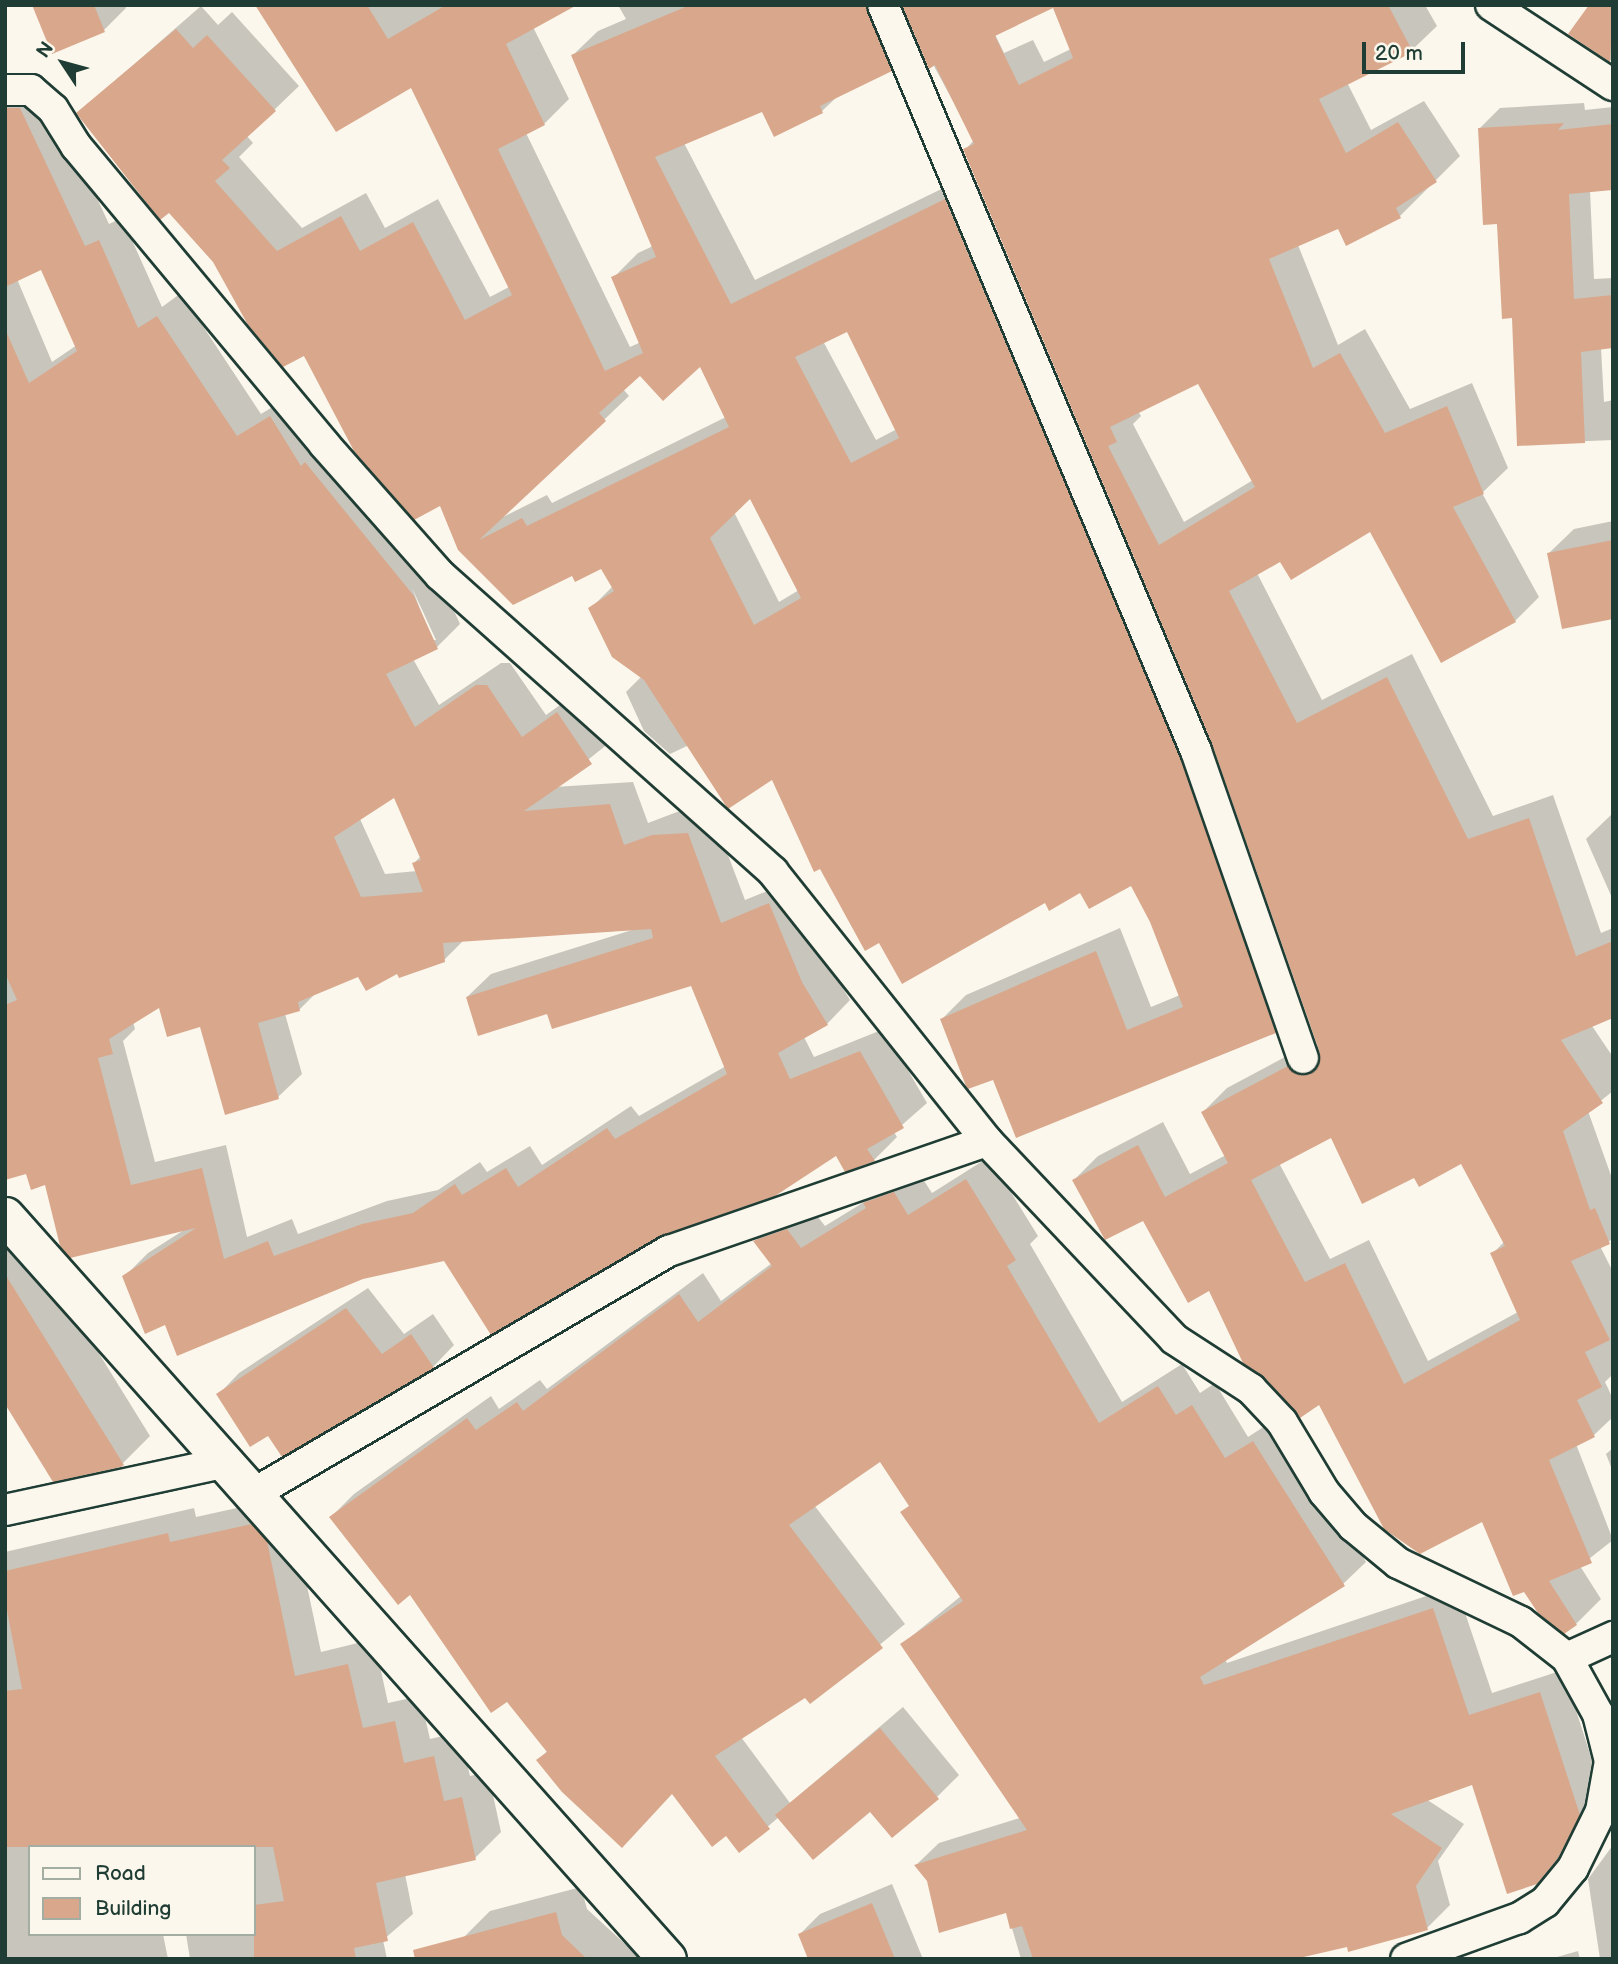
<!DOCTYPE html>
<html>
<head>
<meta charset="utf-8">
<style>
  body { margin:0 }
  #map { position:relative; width:1618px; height:1964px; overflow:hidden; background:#fbf7ec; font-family:"Balsamiq Sans",sans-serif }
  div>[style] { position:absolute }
  .shadow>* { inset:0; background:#0003 }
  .building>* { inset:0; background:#d9a88c }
  .roads { filter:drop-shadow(2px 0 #1f3d34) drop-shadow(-2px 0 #1f3d34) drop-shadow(0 2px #1f3d34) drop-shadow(0 -2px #1f3d34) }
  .minor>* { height:30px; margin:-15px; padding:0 15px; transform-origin:15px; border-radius:15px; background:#fbf7ec }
  .tertiary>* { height:37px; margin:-18.5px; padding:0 18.5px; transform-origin:18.5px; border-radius:18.5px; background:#fbf7ec }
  span { translate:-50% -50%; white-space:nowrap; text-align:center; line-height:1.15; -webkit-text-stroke:7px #fbf7ec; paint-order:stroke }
  .frame { position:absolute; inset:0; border:7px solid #1f3d34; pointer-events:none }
  .legend { position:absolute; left:28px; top:1845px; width:228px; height:91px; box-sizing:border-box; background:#fbf7ec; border:2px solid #a3ada2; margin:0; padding:9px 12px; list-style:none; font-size:21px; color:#1f3d34 }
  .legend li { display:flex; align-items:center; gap:14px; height:35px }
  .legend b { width:35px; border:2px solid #a3ada2 }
  .north { position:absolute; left:28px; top:28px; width:70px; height:70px; -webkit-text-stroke:5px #fbf7ec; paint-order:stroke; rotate:306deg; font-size:19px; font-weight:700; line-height:28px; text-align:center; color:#1f3d34 }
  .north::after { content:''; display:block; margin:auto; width:24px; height:32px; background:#1f3d34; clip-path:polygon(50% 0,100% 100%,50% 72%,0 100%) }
  .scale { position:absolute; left:1362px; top:42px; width:103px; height:32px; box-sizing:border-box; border:4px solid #1f3d34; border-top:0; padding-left:9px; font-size:21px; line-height:24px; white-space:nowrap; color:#1f3d34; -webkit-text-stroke:5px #fbf7ec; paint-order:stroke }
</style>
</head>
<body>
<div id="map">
  <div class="shadow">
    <i style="clip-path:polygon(34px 5px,125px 5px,126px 8px,104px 30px)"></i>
    <i style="clip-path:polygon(evenodd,261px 5px,567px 5px,533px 27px,569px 99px,544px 124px,526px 133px,630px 347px,641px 342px,613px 278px,638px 253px,653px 246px,573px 55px,598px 31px,626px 19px,618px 5px,981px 5px,1004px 53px,1033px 40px,1044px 62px,1162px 5px,1308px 5px,1371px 130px,1424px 101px,1460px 156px,1400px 216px,1339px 227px,1298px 245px,1338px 345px,1365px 329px,1410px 409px,1472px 383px,1508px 468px,1482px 493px,1539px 597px,1515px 621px,1371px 530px,1280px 559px,1257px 573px,1322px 700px,1412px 654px,1493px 816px,1553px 795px,1601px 933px,1613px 928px,1613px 997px,1590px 1023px,1613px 1057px,1613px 1091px,1588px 1111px,1613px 1181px,1613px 1239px,1600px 1246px,1613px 1272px,1613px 1374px,1605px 1382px,1613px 1399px,1613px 1417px,1594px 1435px,1576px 1444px,1613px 1540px,1580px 1566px,1601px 1599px,1576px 1624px,1564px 1632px,1483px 1519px,1320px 1402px,1144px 1219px,1074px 1180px,1098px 1156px,1163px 1122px,1190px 1174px,1226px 1155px,1203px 1112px,1227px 1088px,1313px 1042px,1320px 1048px,1214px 744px,965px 150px,974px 140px,909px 20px,915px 45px,891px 70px,839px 95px,822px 111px,775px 135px,763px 110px,684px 143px,755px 280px,970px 175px,1299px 1007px,1275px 1032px,994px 1077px,942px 1019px,966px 995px,1120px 928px,1151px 1007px,1180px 995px,1152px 921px,1131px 884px,1081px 891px,880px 941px,773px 778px,689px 745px,670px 754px,644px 731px,626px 692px,642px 676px,590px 609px,613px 586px,602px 567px,573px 573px,514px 603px,441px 504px,78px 113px,201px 6px,218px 25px,232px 12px,299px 86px,247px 136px,253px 143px,239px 157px,302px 228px,366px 193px,385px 228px,438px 199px,490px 297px,509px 287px,412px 86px,261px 5px,847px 329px,897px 429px,876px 440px,823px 341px,847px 329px,261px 5px,701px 364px,726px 417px,552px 503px,547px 495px,501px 518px,629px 396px,623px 389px,640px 373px,701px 364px,261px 5px,1199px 382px,1253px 480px,1184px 522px,1133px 424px,1141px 416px,1138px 411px,1199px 382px,261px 5px,750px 496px,799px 590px,779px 602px,734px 512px,750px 496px,261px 5px,1331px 1136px,1462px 1162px,1505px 1241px,1493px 1253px,1518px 1312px,1428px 1361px,1369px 1240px,1330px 1259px,1279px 1163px,1331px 1136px)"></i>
    <i style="clip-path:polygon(1329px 5px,1425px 5px,1437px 26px,1412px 50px,1360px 76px)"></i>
    <i style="clip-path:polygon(1613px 5px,1613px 62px,1570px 34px)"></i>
    <i style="clip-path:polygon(evenodd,44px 85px,109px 224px,122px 218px,162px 307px,181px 293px,261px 414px,294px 394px,437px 573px,460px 624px,437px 647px,413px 659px,439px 705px,501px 663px,510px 663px,546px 715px,581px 690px,614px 739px,554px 787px,633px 782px,648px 823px,677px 812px,711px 810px,745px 900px,792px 881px,825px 959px,850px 1000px,827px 1024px,804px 1037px,814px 1057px,884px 1029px,927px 1103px,894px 1132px,897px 1137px,874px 1160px,837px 1154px,445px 1259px,166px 1323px,124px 1277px,148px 1253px,184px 1230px,46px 1183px,27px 1171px,5px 1178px,5px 102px,44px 85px,42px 268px,77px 345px,52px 362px,17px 279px,42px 268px,44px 85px,412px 588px,436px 640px,432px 640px,412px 588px,44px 85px,395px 795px,421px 856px,414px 863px,417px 871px,385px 874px,360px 819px,395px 795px,44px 85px,632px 930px,491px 974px,467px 997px,548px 1012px,692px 984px,726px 1066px,639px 1116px,631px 1106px,542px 1165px,530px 1146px,487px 1172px,480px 1162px,438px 1190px,387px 1201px,298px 1234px,292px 1219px,247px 1237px,226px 1145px,155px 1162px,123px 1041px,135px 1029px,133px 1022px,160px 1005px,201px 1025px,278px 1097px,302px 1074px,285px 1014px,299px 1010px,316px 993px,359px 975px,444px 960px,464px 940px,632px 930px)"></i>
    <i style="clip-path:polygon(1584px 103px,1585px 110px,1613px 107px,1613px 188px,1590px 190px,1594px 279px,1613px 278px,1613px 346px,1601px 348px,1604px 402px,1613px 400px,1613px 440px,1519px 444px,1514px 316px,1479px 129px,1500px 108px)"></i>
    <i style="clip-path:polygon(1613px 521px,1613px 617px,1549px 553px,1574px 529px)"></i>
    <i style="clip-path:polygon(1613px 813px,1613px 900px,1586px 839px)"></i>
    <i style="clip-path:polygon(989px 1157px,1038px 1236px,1030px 1244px,1122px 1402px,1182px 1364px,1200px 1393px,1215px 1383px,1248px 1437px,1276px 1419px,1366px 1562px,1343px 1584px,1225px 1659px,1227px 1663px,1456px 1586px,1492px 1693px,1563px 1670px,1602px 1791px,1581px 1834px,1536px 1883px,1473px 1783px,1426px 1799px,1464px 1824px,1438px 1861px,1450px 1905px,1427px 1928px,1280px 1959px,1021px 1959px,1007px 1911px,928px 1880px,916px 1865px,939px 1843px,1020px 1818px,902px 1644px,961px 1596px,902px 1513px,910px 1505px,880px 1460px,814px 1505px,905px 1624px,810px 1702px,805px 1695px,741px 1737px,790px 1803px,903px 1707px,959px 1775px,937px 1797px,859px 1796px,779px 1817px,739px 1851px,726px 1834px,673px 1792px,538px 1761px,548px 1750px,508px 1700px,411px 1593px,331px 1517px,354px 1494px,491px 1396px,499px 1409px,540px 1380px,547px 1389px,703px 1273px,721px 1301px,772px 1263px,755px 1241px,778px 1218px,810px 1207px,825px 1226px,869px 1199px,888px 1180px,917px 1170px,932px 1193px)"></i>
    <i style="clip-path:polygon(5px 1225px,35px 1250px,150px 1436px,123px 1463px,54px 1480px,5px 1401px)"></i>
    <i style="clip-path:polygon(368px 1288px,404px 1334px,433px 1314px,454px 1345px,433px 1367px,268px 1433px,218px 1395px,239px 1373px)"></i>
    <i style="clip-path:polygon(1613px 1448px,1613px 1472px,1606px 1454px)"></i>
    <i style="clip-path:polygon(278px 1499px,292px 1515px,321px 1652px,374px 1639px,388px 1703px,420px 1696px,430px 1739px,460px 1732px,470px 1776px,488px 1772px,501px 1832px,475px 1858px,405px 1874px,413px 1914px,383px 1940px,387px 1959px,190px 1959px,186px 1934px,254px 1934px,254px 1847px,30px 1847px,30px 1934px,163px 1934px,168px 1959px,5px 1959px,5px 1552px,194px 1508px,196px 1517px)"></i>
    <i style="clip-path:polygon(1613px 1845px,1613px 1959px,1600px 1959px,1588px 1879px)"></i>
    <i style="clip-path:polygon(892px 1884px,923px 1959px,810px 1959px,800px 1934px,820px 1914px)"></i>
    <i style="clip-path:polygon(581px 1887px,587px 1909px,636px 1954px,651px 1951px,653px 1959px,470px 1959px,464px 1937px,490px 1911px)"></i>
    <i style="clip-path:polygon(1578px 1951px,1580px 1959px,1550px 1959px)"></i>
  </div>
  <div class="building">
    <i style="clip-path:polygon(32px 5px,94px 5px,105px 32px,52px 54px)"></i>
    <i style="clip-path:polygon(evenodd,255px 5px,367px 5px,388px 39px,446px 5px,577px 5px,506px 44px,545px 125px,498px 149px,605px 371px,643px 353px,611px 277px,656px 257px,571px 55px,690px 5px,866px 5px,892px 71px,820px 106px,823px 113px,774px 137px,762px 112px,655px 157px,731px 304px,945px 199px,1180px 757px,1276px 1033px,1016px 1138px,993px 1080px,968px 1089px,966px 1086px,940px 1019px,1096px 951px,1127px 1030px,1183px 1007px,1150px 922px,1131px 886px,1089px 909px,1080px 893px,1049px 911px,1045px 903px,902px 984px,879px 943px,865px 951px,820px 869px,814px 872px,772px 780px,728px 809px,644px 680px,612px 657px,588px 608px,614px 591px,601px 569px,575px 582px,572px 576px,513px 605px,458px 550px,440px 506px,414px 520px,354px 451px,304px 356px,283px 367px,248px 325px,213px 262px,169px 213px,160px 220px,76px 113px,176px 29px,193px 48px,207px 35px,276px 111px,222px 160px,230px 168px,215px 181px,277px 251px,341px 216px,360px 251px,413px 222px,465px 320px,512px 295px,411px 88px,336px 132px,255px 5px,847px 332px,899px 438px,851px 463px,795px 357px,847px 332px,255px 5px,700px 367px,729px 427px,527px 526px,522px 518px,479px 540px,606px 421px,599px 413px,640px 376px,663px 401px,700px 367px,255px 5px,750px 499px,801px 598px,754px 625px,710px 538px,750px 499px)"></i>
    <i style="clip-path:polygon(evenodd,902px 5px,1388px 5px,1413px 52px,1319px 99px,1346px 153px,1398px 122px,1437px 182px,1396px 208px,1401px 218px,1346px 246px,1338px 229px,1269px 259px,1313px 368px,1340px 353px,1385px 433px,1447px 406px,1484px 494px,1453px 507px,1516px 622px,1441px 663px,1370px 532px,1291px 580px,1280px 562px,1229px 591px,1297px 723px,1387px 677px,1468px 839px,1529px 818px,1576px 956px,1613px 941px,1613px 1018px,1561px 1040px,1603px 1103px,1563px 1131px,1590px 1210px,1595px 1208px,1610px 1244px,1571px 1261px,1610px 1340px,1585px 1352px,1602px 1387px,1577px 1400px,1595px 1437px,1549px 1460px,1592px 1563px,1549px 1581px,1577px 1625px,1564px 1634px,1538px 1613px,1524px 1592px,1513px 1596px,1482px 1522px,1420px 1554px,1384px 1529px,1319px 1405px,1300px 1418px,1264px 1377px,1243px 1363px,1209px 1291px,1188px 1303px,1143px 1221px,1105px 1240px,1072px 1180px,1138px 1145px,1165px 1197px,1228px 1163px,1201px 1112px,1288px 1066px,1299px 1075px,1309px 1074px,1317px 1069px,1320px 1053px,1212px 744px,963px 149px,974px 144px,935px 65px,929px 69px,902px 5px,1053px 8px,1073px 58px,1019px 85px,995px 36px,1053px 8px,902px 5px,1198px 384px,1255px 487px,1159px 545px,1108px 446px,1117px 442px,1110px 427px,1198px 384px,902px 5px,1331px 1138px,1362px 1204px,1414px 1178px,1419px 1187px,1461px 1164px,1505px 1246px,1490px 1253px,1520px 1320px,1404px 1384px,1345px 1263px,1305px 1282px,1251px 1180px,1331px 1138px)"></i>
    <i style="clip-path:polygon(1589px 5px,1613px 5px,1610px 62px,1568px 34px)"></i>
    <i style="clip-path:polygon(evenodd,5px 108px,20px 108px,85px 246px,99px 240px,138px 328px,157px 316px,237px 436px,270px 416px,301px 466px,305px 462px,414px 596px,438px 649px,386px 674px,415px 727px,476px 685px,487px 685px,522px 737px,557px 712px,592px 764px,524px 811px,610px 804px,624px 845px,652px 835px,688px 833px,721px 923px,769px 903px,802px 982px,828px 1025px,778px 1053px,790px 1079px,860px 1051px,904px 1128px,867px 1149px,875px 1161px,845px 1172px,836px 1156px,775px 1196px,660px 1236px,491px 1335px,444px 1261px,363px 1279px,177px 1356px,165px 1325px,145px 1334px,122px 1276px,196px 1228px,70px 1258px,60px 1246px,45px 1185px,31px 1190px,26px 1174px,5px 1180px,5px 1005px,17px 1000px,5px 973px,5px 329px,29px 383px,77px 351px,41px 270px,5px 287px,5px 108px,394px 798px,421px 860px,412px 863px,423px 892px,361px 897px,334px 837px,394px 798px,5px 108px,651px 929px,653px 938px,466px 997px,478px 1036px,547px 1014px,552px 1029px,691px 986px,727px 1074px,615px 1139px,607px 1128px,518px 1187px,506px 1168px,462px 1195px,455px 1184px,413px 1213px,362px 1224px,274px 1256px,268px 1241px,224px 1259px,202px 1168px,131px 1185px,98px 1058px,113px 1054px,109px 1039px,159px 1008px,167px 1037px,200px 1027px,225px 1115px,279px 1099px,258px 1023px,300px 1011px,298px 1002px,358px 977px,366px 991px,397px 974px,399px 978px,445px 962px,443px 943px,651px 929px)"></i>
    <i style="clip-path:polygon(1564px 123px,1558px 130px,1613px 124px,1613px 190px,1569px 194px,1574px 299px,1613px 295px,1613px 348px,1581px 352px,1585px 443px,1517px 446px,1512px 318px,1502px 319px,1497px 224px,1483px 225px,1478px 128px)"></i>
    <i style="clip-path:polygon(1613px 540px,1613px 619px,1562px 629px,1547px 553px)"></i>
    <i style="clip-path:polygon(966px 1179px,1016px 1260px,1007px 1266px,1099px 1423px,1158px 1386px,1176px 1415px,1192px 1405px,1225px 1458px,1253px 1441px,1345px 1586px,1200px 1677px,1204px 1685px,1433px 1608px,1469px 1715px,1540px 1692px,1580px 1815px,1558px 1858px,1537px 1884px,1507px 1894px,1472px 1785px,1391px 1814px,1442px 1848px,1416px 1886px,1428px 1930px,1348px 1952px,1347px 1947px,1295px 1959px,1033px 1959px,1022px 1926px,1010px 1929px,1006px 1913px,939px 1933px,927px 1881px,914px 1865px,1027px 1830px,900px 1644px,963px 1601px,900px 1512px,909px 1506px,880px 1462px,789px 1525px,883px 1648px,810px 1704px,805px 1698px,715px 1756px,770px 1829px,739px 1853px,726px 1836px,712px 1847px,672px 1794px,622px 1848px,562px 1792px,536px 1760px,547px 1752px,507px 1702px,491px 1713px,410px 1595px,398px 1605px,329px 1517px,467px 1418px,476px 1430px,517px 1402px,523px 1411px,679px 1294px,698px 1322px,772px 1266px,753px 1241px,787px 1229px,801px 1248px,866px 1208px,863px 1203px,894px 1192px,908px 1215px)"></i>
    <i style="clip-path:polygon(5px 1274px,124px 1465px,121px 1467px,53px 1482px,5px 1404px)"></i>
    <i style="clip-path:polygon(346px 1308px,382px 1354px,411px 1334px,434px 1368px,282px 1457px,268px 1436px,250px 1447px,216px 1394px)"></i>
    <i style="clip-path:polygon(252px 1524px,267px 1541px,295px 1676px,348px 1664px,363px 1728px,395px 1721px,404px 1763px,434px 1756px,444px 1801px,462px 1797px,476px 1860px,376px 1883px,388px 1941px,354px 1948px,356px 1959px,254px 1959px,254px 1905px,284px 1901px,273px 1847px,5px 1847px,5px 1691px,22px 1689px,5px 1600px,5px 1571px,168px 1533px,170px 1542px)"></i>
    <i style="clip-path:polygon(880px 1728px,939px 1799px,892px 1838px,870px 1812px,813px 1860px,775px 1815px)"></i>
    <i style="clip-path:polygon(872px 1903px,895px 1959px,808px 1959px,798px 1934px)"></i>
    <i style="clip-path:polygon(556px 1912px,562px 1935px,587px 1959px,415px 1959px,413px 1950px)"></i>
  </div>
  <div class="roads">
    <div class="minor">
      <i style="left:883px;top:5px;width:809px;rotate:67.24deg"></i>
      <i style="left:1196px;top:751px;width:325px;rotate:70.8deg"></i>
      <i style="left:1491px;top:5px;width:146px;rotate:33.3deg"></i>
      <i style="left:5px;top:90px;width:26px"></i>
      <i style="left:31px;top:90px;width:29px;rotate:41deg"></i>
      <i style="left:53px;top:109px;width:44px;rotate:58.1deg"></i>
      <i style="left:76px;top:146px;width:388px;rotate:50.2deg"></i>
      <i style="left:324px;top:444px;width:175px;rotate:48.5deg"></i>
      <i style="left:440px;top:575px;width:446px;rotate:41.7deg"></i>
      <i style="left:773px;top:872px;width:344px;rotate:51.5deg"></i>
      <i style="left:987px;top:1141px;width:272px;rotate:46.6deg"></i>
      <i style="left:1174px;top:1339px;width:92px;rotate:33deg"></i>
      <i style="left:1251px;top:1389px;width:45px;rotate:46.8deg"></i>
      <i style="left:1282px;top:1422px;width:82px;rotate:59deg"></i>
      <i style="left:1324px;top:1492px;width:45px;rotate:49.5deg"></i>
      <i style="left:1353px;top:1526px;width:58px;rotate:39.4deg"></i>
      <i style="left:1398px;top:1563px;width:136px;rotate:25.6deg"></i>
      <i style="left:1521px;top:1622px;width:58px;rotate:38deg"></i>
      <i style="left:1567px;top:1658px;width:64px;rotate:61deg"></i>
      <i style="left:1598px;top:1714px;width:49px;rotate:75.7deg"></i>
      <i style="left:1610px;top:1761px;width:51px;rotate:100.2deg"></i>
      <i style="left:1601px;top:1811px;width:64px;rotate:116.2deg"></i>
      <i style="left:1573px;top:1868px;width:44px;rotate:129.5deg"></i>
      <i style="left:1545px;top:1902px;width:31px;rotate:148deg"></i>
      <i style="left:1519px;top:1918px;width:120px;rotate:160.1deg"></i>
      <i style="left:251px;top:1495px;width:484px;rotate:-30.3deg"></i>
      <i style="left:669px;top:1251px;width:336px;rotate:-19.1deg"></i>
      <i style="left:5px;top:1510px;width:222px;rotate:-12.2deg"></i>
      <i style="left:1567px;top:1658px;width:51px;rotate:-24.5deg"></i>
    </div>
    <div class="tertiary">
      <i style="left:5px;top:1216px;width:995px;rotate:48.3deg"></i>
    </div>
  </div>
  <div class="frame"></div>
  <ul class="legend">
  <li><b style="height:9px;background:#fbf7ec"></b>Road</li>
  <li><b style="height:19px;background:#d9a88c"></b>Building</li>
  </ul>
  <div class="north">N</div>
  <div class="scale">20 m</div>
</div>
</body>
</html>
